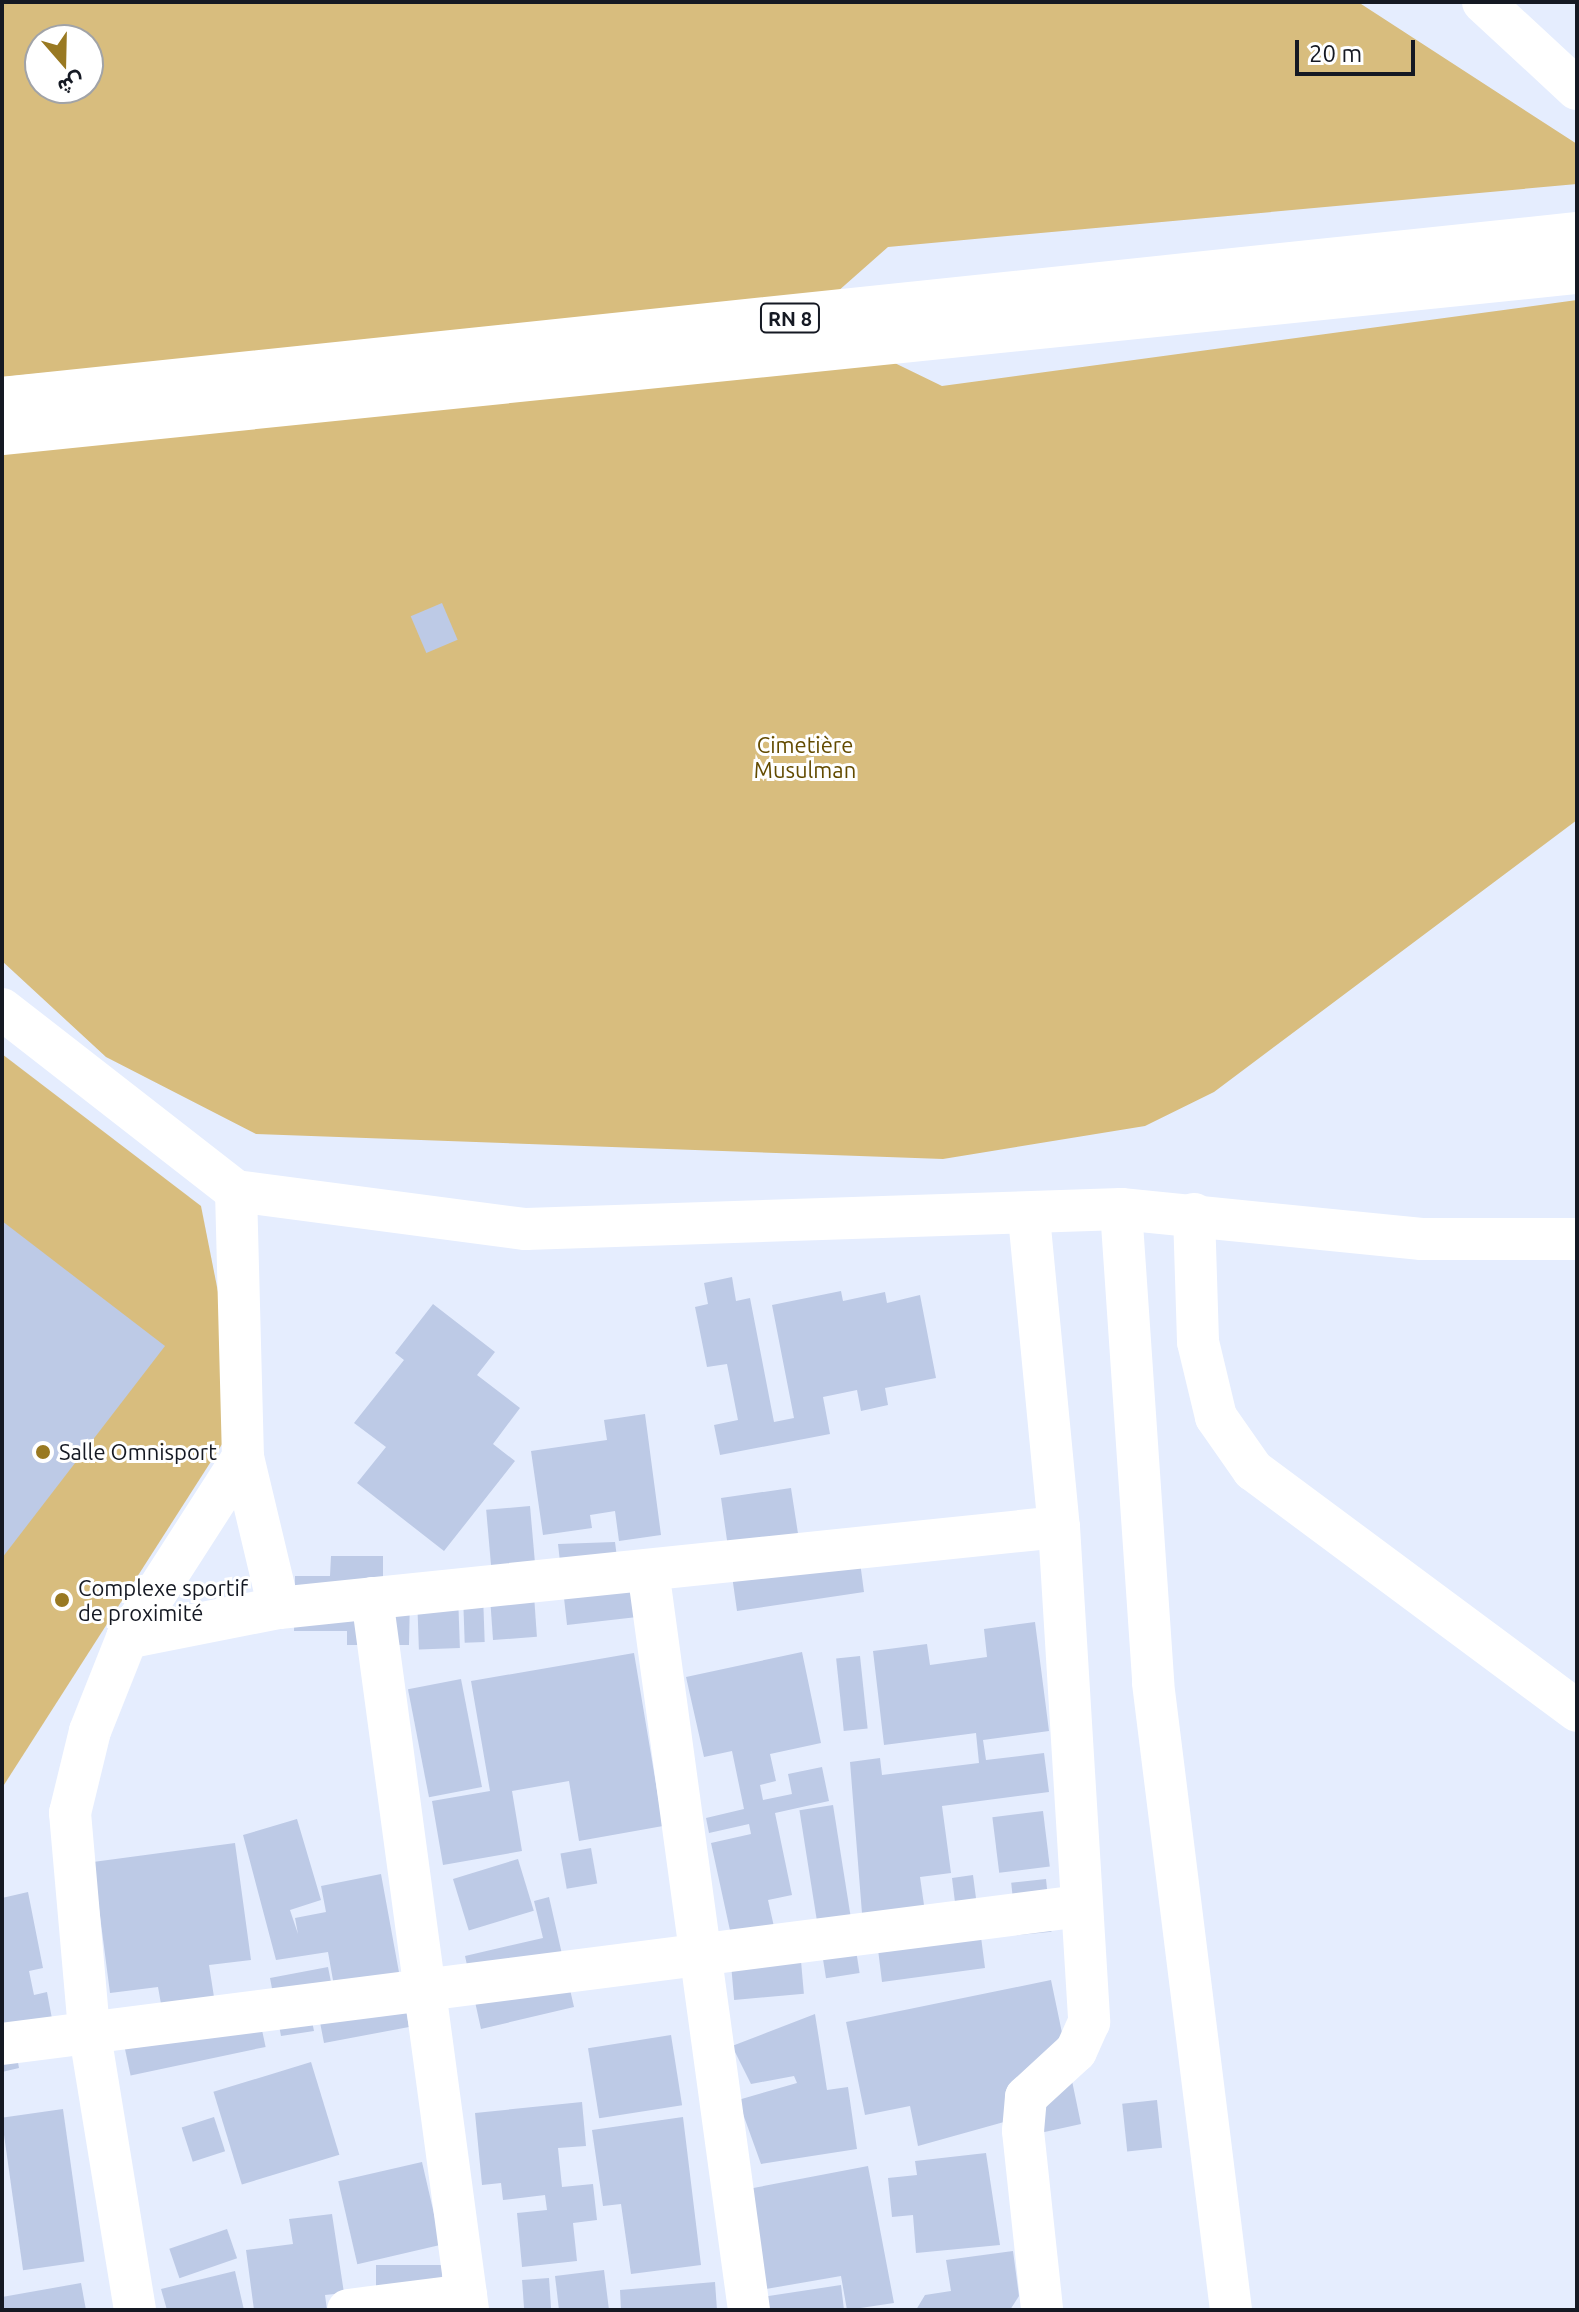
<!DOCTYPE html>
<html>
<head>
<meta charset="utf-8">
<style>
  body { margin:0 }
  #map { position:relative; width:1579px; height:2312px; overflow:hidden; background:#e5edfe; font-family:Ubuntu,Vazirmatn,sans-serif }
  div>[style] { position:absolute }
  .green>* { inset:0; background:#d8bd7e }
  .building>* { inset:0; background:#bdcae6; transform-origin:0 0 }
  .minor>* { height:42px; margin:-21px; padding:0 21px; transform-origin:21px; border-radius:21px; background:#fff }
  .highway>* { height:44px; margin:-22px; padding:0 22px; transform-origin:22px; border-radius:22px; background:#fff }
  .dots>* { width:22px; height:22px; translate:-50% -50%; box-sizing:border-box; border:4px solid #fff; border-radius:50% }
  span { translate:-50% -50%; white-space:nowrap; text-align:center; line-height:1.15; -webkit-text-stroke:6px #fff; paint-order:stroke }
  .shield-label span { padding:2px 6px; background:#fff; border:2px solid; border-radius:6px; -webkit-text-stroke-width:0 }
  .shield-label { font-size:20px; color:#151923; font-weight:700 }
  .park-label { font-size:22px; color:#634b00 }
  .poi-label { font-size:22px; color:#151923 }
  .left { translate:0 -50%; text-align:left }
  .frame { position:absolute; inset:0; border:4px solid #151923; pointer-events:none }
  .north { position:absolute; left:24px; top:24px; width:80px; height:80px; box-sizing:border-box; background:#fff; border:2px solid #a1a3a7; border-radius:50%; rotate:160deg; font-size:22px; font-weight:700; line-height:32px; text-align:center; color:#151923 }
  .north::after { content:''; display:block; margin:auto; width:28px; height:36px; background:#997922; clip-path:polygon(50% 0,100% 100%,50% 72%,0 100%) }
  .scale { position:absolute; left:1295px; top:40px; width:120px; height:36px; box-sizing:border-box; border:4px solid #151923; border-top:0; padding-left:10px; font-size:24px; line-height:28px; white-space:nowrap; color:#151923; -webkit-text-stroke:6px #fff; paint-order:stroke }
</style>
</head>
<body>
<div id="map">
  <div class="green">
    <i style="clip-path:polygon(evenodd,2px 2px,1358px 2px,1577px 144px,1577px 184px,888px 247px,828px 300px,2px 377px,2px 2px,40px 40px,88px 40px,88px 88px,40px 88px,40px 40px)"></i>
    <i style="clip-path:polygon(1577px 300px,1577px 820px,1214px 1092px,1145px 1126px,943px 1159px,256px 1134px,106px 1057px,2px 961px,2px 449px,870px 351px,942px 386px)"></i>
    <i style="clip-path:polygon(2px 1054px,201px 1206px,242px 1413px,2px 1788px)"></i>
  </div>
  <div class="building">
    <i style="left:442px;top:603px;width:40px;height:34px;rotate:67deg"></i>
    <i style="clip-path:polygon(2px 1221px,165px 1346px,2px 1558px)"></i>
    <i style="clip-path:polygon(732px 1277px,736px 1301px,750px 1298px,774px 1422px,794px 1418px,772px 1305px,841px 1291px,843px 1301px,885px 1292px,887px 1303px,920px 1295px,936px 1378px,885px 1388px,888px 1405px,861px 1411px,857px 1390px,823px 1397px,830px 1434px,720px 1455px,714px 1425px,738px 1420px,727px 1364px,707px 1367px,695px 1307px,708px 1304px,704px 1283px)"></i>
    <i style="clip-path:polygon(433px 1304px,495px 1352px,477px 1375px,520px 1408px,493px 1444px,515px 1461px,444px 1551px,357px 1483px,386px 1447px,354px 1423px,404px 1360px,395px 1353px)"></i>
    <i style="clip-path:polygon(645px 1414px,661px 1535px,619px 1541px,615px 1511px,590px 1515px,592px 1528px,543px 1535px,531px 1451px,607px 1440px,604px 1420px)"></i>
    <i style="clip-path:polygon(791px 1488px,799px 1540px,856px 1532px,864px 1592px,737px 1611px,721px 1498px)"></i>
    <i style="left:530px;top:1506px;width:68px;height:44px;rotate:85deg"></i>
    <i style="clip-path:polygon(615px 1542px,620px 1581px,642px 1579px,646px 1616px,567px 1625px,558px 1544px)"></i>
    <i style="clip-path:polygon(331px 1556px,383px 1556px,383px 1597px,410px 1597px,409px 1645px,347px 1645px,347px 1631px,294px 1631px,295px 1576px,330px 1576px)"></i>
    <i style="left:533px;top:1581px;width:56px;height:44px;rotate:86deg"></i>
    <i style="left:458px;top:1594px;width:54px;height:41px;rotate:88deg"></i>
    <i style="left:483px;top:1594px;width:48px;height:20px;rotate:88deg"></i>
    <i style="clip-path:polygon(1035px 1622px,1049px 1731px,983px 1740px,986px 1760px,1044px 1753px,1049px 1792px,942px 1806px,951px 1873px,920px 1877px,929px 1940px,959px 1935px,952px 1878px,973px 1875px,985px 1968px,882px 1982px,875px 1925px,863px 1926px,850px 1762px,880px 1758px,882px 1775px,979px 1763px,976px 1733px,884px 1745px,873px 1651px,927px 1644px,930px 1665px,987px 1657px,984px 1629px)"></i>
    <i style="clip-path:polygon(802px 1652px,821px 1743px,770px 1754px,776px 1781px,760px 1785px,763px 1800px,792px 1794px,788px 1774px,822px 1767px,829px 1801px,775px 1813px,792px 1895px,768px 1900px,779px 1949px,736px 1958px,711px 1843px,751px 1834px,749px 1824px,709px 1833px,706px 1818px,744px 1809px,732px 1751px,704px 1757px,686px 1677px)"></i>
    <i style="clip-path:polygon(634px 1653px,663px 1826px,579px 1841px,569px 1781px,512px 1791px,522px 1851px,443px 1865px,432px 1801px,490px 1791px,471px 1681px)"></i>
    <i style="left:860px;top:1656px;width:73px;height:24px;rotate:84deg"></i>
    <i style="left:461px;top:1679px;width:110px;height:54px;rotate:79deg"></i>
    <i style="left:833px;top:1805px;width:170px;height:34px;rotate:81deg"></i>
    <i style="left:1043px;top:1811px;width:56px;height:51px;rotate:83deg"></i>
    <i style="clip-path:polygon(297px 1819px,321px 1900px,290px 1910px,298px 1934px,295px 1918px,326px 1912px,321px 1886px,381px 1874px,409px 2027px,324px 2043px,314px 1991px,334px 1986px,328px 1952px,276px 1960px,243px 1835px)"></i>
    <i style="clip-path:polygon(235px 1843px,251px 1960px,209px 1965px,214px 1997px,161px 2004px,158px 1987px,110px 1993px,93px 1862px)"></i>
    <i style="left:591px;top:1848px;width:36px;height:31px;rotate:80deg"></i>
    <i style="left:518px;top:1859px;width:54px;height:68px;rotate:73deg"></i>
    <i style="left:1046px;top:1879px;width:53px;height:35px;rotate:84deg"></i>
    <i style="clip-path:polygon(28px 1892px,43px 1968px,29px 1971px,34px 1995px,47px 1992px,53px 2024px,17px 2057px,19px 2068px,2px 2072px,2px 1898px)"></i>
    <i style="clip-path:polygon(549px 1897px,574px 2007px,481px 2029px,465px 1956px,543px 1938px,534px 1901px)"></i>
    <i style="left:801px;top:1961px;width:33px;height:70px;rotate:85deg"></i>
    <i style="clip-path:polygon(328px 1967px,331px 1982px,305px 1986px,314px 2031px,281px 2036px,270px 1978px)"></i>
    <i style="clip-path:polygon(1051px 1980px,1081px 2124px,1008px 2140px,1004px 2122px,918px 2146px,910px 2106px,865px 2115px,846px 2022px)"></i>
    <i style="left:255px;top:1997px;width:51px;height:138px;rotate:78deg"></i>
    <i style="clip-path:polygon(815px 2014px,827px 2090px,848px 2087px,857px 2149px,761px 2164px,738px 2100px,797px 2083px,794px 2076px,751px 2084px,732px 2046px)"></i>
    <i style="left:671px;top:2035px;width:71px;height:84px;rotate:81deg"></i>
    <i style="left:311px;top:2062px;width:97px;height:102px;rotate:73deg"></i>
    <i style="left:1157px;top:2100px;width:48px;height:35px;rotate:84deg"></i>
    <i style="clip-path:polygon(582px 2102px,586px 2146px,558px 2148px,562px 2187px,593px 2184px,597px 2220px,573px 2223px,577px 2261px,522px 2267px,517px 2213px,547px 2210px,545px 2195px,503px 2200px,501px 2183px,482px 2185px,475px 2113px)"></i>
    <i style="left:63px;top:2109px;width:154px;height:62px;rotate:82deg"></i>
    <i style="left:214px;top:2117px;width:36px;height:34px;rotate:72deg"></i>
    <i style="clip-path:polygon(683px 2117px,701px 2265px,631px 2274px,621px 2204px,603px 2206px,592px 2130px)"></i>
    <i style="clip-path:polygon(986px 2153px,1000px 2245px,916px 2253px,913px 2215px,892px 2217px,888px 2178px,917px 2175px,915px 2161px)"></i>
    <i style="left:422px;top:2162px;width:85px;height:86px;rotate:77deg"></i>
    <i style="clip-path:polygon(868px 2166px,894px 2303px,847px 2310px,841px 2276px,766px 2289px,748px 2189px)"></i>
    <i style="clip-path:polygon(332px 2214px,344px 2293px,325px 2295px,327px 2310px,254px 2310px,246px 2250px,293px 2244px,289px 2219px)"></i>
    <i style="left:227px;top:2229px;width:31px;height:61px;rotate:71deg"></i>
    <i style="clip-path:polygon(1013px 2251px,1019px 2296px,1010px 2310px,916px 2310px,925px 2295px,951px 2291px,946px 2260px)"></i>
    <i style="left:442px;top:2265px;width:45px;height:66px;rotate:90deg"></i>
    <i style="clip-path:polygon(604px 2270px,609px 2310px,559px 2310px,555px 2276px)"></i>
    <i style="clip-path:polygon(235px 2271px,244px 2310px,167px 2310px,161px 2289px)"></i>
    <i style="left:549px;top:2278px;width:30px;height:27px;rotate:86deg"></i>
    <i style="clip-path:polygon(715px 2282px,717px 2310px,621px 2310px,620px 2290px)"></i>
    <i style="clip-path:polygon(81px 2283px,86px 2310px,2px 2310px,2px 2297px)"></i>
    <i style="clip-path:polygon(841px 2285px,844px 2310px,764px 2310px,762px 2297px)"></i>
  </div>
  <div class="minor">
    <i style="left:1483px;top:2px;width:128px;rotate:42.8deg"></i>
    <i style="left:2px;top:1009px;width:296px;rotate:37.9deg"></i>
    <i style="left:236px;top:1191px;width:292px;rotate:7.5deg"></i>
    <i style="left:526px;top:1229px;width:595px;rotate:-1.93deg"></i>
    <i style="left:1121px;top:1209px;width:302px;rotate:5.7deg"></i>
    <i style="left:1422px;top:1239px;width:155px"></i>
    <i style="left:236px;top:1191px;width:266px;rotate:88.5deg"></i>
    <i style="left:243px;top:1457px;width:155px;rotate:76.6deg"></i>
    <i style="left:1121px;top:1209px;width:475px;rotate:86.1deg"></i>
    <i style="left:1153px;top:1683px;width:632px;rotate:82.91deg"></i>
    <i style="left:1194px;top:1214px;width:128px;rotate:88.2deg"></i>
    <i style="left:1198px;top:1342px;width:77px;rotate:76.5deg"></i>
    <i style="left:1216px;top:1417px;width:65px;rotate:55.1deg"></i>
    <i style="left:1253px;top:1470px;width:404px;rotate:36.6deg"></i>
    <i style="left:1029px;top:1217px;width:311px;rotate:84.5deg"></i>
    <i style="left:1059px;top:1527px;width:496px;rotate:86.5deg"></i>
    <i style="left:1089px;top:2022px;width:32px;rotate:114deg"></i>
    <i style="left:1076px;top:2051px;width:68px;rotate:137.4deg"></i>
    <i style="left:1026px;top:2097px;width:34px;rotate:95deg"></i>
    <i style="left:1023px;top:2131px;width:180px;rotate:83.9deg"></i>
    <i style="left:648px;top:1570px;width:747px;rotate:82.23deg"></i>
    <i style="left:372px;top:1598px;width:718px;rotate:82.32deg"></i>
    <i style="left:127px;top:1638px;width:155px;rotate:-11.2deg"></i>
    <i style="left:279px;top:1608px;width:784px;rotate:-5.93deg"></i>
    <i style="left:2px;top:2044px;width:1088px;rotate:-7.29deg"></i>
    <i style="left:135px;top:2310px;width:284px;rotate:-99.3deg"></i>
    <i style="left:89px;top:2030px;width:218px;rotate:-95deg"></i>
    <i style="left:70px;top:1813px;width:84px;rotate:-76.3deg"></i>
    <i style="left:90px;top:1731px;width:100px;rotate:-68.3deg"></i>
    <i style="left:127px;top:1638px;width:215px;rotate:-57.3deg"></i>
    <i style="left:348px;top:2310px;width:119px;rotate:-7.2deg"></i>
  </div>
  <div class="highway">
    <i style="left:2px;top:399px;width:1584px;rotate:-5.98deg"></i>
    <i style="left:2px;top:433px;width:1583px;rotate:-5.84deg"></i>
  </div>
  <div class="dots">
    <i style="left:43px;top:1452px;background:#997922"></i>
    <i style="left:62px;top:1600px;background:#997922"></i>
  </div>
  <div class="shield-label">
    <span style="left:790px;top:318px">RN 8</span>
  </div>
  <div class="park-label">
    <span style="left:805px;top:757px">Cimetière<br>Musulman</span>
  </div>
  <div class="poi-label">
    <span class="left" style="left:59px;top:1452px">Salle Omnisport</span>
    <span class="left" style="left:78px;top:1600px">Complexe sportif<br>de proximité</span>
  </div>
  <div class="frame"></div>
  <div class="north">ش</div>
  <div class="scale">20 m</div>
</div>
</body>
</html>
